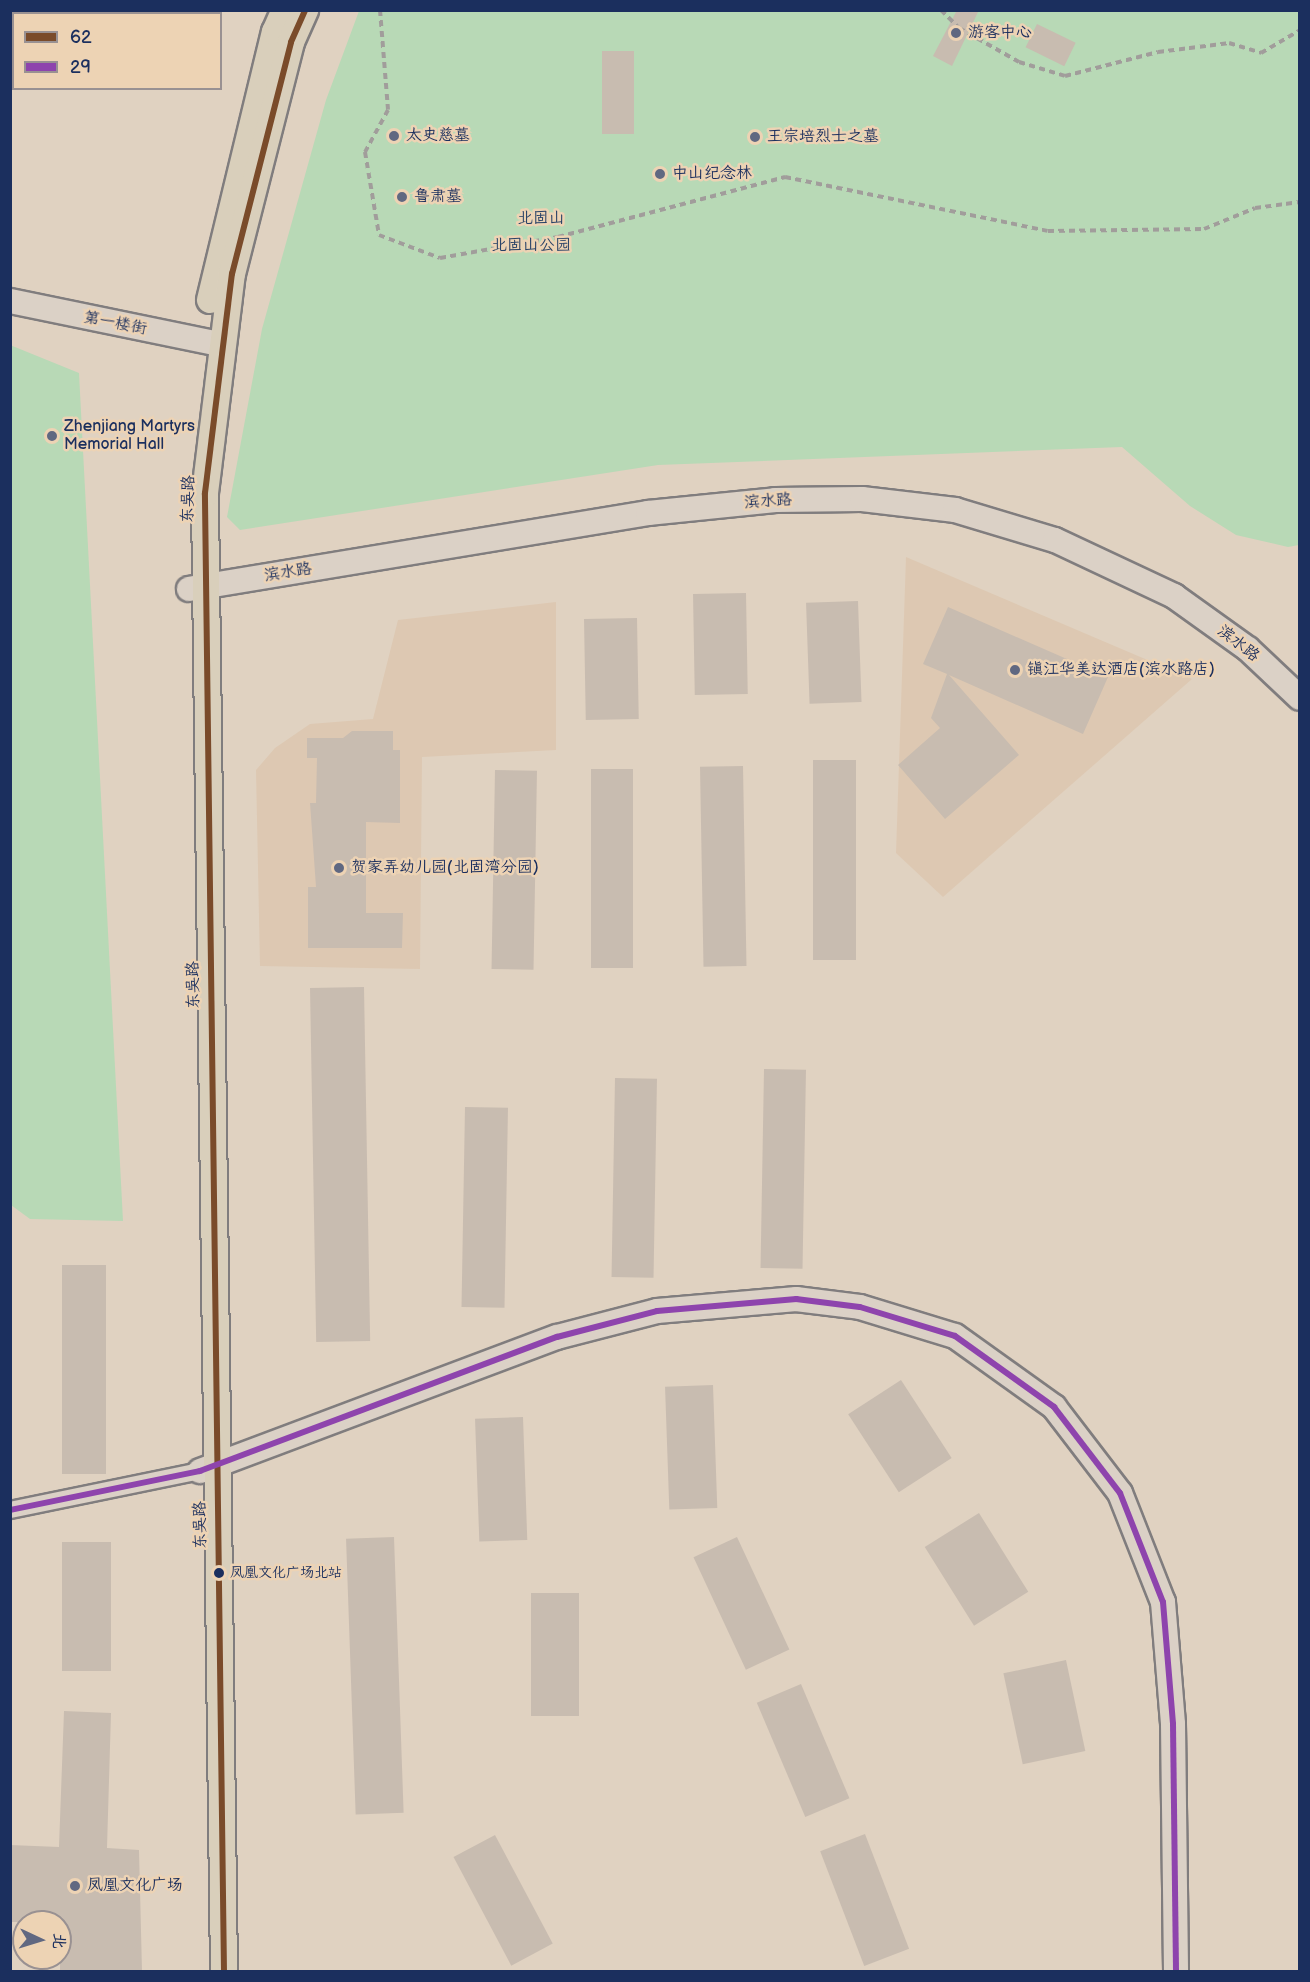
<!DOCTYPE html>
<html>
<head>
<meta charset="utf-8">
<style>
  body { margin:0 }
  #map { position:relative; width:1310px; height:1982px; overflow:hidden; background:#e0d2c1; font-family:"Balsamiq Sans","LXGW WenKai TC",sans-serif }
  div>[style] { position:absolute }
  .built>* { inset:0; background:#ddc8b2 }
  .green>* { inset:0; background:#b8d9b6 }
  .building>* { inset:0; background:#c8bcb0; transform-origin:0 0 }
  .path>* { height:4px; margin-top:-2px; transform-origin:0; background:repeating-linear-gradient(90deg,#a19d9b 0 6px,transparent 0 10.5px) }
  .roads { filter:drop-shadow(2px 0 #807d7e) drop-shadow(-2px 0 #807d7e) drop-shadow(0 2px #807d7e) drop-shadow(0 -2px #807d7e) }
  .street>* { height:16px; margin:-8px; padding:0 8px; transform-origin:8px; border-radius:8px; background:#dbd1c6 }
  .secondary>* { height:24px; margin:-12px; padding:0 12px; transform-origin:12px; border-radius:12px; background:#dbd1c6 }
  .primary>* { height:26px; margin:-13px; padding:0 13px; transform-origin:13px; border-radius:13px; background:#d9cfbb }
  .bus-1>* { height:6px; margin:-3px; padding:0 3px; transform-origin:3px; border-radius:3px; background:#7a4b2a }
  .bus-2>* { height:6px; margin:-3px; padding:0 3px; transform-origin:3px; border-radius:3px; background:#8e44ad }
  .dots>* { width:16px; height:16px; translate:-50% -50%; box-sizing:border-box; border:3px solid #edd3b4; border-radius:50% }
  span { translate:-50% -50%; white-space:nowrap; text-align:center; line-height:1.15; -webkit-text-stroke:5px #edd3b4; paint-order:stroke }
  .bus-label { font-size:14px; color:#1b2f5e }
  .left { translate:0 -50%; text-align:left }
  .poi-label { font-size:16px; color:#1b2f5e }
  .park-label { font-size:16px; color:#274166 }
  .street-label { font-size:16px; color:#1b2f5e }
  .frame { position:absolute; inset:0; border:12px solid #1b2f5e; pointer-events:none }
  .legend { position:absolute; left:12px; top:12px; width:210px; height:78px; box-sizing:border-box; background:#edd3b4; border:2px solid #999192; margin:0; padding:8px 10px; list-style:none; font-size:18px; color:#1b2f5e }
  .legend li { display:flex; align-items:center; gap:12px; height:30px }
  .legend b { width:30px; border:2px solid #999192 }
  .north { position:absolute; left:12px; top:1910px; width:60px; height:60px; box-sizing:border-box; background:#edd3b4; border:2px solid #999192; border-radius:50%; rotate:94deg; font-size:16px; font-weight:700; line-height:24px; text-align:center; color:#1b2f5e }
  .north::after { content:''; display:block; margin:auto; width:21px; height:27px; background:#606881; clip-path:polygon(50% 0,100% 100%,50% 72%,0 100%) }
</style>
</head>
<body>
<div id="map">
  <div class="built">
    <i style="clip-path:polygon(906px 557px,1192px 679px,943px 897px,896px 853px)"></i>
    <i style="clip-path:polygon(556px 602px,556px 750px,422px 757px,420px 969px,260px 966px,256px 770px,275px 748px,310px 724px,373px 719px,398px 620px)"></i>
  </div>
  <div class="green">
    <i style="clip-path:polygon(359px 11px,1299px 11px,1299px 545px,1288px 547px,1236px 535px,1190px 506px,1122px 447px,658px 465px,240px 530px,227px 517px,262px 329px,326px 100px)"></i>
    <i style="clip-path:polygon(10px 345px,79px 373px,123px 1221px,30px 1219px,11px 1205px)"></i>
  </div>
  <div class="building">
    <i style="clip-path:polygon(957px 10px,979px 10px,952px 66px,933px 56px)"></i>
    <i style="left:1037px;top:24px;width:43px;height:26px;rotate:26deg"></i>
    <i style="left:602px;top:51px;width:32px;height:83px"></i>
    <i style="left:746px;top:593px;width:101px;height:53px;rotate:89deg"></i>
    <i style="left:858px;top:601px;width:101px;height:52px;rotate:88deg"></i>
    <i style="clip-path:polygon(948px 607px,1108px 677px,1083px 734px,949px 675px,1019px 755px,945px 819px,898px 765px,940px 728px,931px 718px,947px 674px,923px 664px)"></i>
    <i style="left:637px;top:618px;width:101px;height:53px;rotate:89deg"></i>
    <i style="clip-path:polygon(352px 731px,393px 731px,393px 750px,400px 750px,400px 823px,366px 822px,366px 913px,403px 913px,402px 948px,308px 948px,308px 887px,316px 887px,310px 803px,316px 803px,317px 758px,307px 758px,307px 738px,343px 738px)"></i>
    <i style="left:813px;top:760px;width:43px;height:200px"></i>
    <i style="left:743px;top:766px;width:200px;height:43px;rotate:89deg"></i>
    <i style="left:591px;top:769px;width:42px;height:199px"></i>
    <i style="left:495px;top:770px;width:42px;height:199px;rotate:1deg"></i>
    <i style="left:364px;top:987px;width:354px;height:54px;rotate:89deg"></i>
    <i style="left:764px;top:1069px;width:42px;height:199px;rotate:1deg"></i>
    <i style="left:615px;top:1078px;width:42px;height:199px;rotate:1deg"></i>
    <i style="left:465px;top:1107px;width:43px;height:200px;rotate:1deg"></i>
    <i style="left:62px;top:1265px;width:44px;height:209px"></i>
    <i style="left:901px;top:1380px;width:93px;height:63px;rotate:57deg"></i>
    <i style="left:713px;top:1385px;width:123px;height:48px;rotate:88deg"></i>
    <i style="left:523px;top:1417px;width:123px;height:48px;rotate:88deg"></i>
    <i style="left:979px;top:1513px;width:93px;height:64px;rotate:58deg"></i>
    <i style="left:394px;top:1537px;width:276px;height:48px;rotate:88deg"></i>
    <i style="left:737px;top:1537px;width:124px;height:48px;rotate:65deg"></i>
    <i style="left:62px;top:1542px;width:49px;height:129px"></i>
    <i style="left:531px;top:1593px;width:48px;height:123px"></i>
    <i style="left:1066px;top:1660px;width:93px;height:64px;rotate:78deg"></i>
    <i style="left:801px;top:1684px;width:124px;height:48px;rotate:67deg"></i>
    <i style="clip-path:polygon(64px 1711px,111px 1713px,107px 1848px,139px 1850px,142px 1971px,60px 1971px,60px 1922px,10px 1922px,10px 1845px,59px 1847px)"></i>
    <i style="left:865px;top:1834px;width:123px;height:48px;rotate:69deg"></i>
    <i style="left:495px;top:1835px;width:123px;height:47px;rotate:62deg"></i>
  </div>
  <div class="path">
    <i style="left:380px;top:10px;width:100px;rotate:85.4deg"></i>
    <i style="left:388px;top:110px;width:48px;rotate:118.7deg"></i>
    <i style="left:365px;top:152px;width:84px;rotate:80.4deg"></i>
    <i style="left:379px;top:235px;width:65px;rotate:20.7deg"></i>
    <i style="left:440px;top:258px;width:120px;rotate:-10.1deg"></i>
    <i style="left:558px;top:237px;width:235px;rotate:-14.8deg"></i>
    <i style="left:785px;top:177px;width:268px;rotate:11.6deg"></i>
    <i style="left:1048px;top:231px;width:156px;rotate:-0.7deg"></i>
    <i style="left:1204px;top:229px;width:55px;rotate:-22.4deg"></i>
    <i style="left:1255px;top:208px;width:45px;rotate:-7.6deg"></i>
    <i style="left:941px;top:10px;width:25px;rotate:45deg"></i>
    <i style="left:959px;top:28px;width:69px;rotate:29.5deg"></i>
    <i style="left:1019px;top:62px;width:48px;rotate:16.9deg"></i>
    <i style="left:1065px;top:76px;width:96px;rotate:-14.5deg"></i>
    <i style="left:1158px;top:52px;width:72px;rotate:-7.2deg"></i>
    <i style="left:1229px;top:43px;width:34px;rotate:17deg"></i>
    <i style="left:1261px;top:53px;width:45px;rotate:-30.5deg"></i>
  </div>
  <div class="roads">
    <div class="street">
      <i style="left:10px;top:1510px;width:194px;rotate:-11.6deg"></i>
    </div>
    <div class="secondary">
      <i style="left:10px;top:301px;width:214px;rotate:11.6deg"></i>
      <i style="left:189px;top:589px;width:465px;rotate:-9.4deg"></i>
      <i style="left:648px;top:513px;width:128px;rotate:-5.8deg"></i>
      <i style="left:775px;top:500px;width:87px;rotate:-0.7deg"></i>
      <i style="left:862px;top:499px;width:94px;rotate:6.7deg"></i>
      <i style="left:955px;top:510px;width:104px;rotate:16.7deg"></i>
      <i style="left:1055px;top:540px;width:132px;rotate:25.2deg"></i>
      <i style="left:1174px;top:596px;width:91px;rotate:35.6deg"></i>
      <i style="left:1248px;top:649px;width:71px;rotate:43.3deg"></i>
      <i style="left:200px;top:1471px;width:381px;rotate:-20.6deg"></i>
      <i style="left:557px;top:1337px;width:103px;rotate:-14.6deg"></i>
      <i style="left:657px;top:1311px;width:140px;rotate:-4.9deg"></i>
      <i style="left:796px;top:1299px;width:64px;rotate:7.1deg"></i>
      <i style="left:860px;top:1307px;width:99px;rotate:17deg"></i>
      <i style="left:955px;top:1336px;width:122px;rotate:35.6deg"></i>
      <i style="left:1054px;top:1407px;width:108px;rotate:52.5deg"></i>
      <i style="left:1120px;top:1493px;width:117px;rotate:68.5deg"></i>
      <i style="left:1163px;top:1602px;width:122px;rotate:85.3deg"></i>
      <i style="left:1173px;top:1724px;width:248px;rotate:89.3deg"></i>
    </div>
    <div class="primary">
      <i style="left:210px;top:300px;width:276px;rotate:-76.4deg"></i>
      <i style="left:275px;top:32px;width:24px;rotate:-66deg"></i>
      <i style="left:224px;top:1972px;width:1479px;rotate:-90.74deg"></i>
      <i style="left:205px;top:493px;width:221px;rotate:-83deg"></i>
      <i style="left:232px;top:274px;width:239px;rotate:-75.7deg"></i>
      <i style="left:291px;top:42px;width:35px;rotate:-66deg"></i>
    </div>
  </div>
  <div class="bus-1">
    <i style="left:224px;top:1972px;width:1479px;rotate:-90.74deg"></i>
    <i style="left:205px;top:493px;width:221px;rotate:-83deg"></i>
    <i style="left:232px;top:274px;width:239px;rotate:-75.7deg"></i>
    <i style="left:291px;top:42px;width:35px;rotate:-66deg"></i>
  </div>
  <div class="bus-2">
    <i style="left:10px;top:1510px;width:194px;rotate:-11.6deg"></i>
    <i style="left:200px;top:1471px;width:381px;rotate:-20.6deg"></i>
    <i style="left:557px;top:1337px;width:103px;rotate:-14.6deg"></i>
    <i style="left:657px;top:1311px;width:140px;rotate:-4.9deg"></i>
    <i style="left:796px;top:1299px;width:64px;rotate:7.1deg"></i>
    <i style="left:860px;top:1307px;width:99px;rotate:17deg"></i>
    <i style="left:955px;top:1336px;width:122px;rotate:35.6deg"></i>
    <i style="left:1054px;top:1407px;width:108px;rotate:52.5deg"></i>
    <i style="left:1120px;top:1493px;width:117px;rotate:68.5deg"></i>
    <i style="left:1163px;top:1602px;width:122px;rotate:85.3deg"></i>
    <i style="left:1173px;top:1724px;width:248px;rotate:89.3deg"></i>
  </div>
  <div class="dots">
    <i style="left:956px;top:33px;background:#606881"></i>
    <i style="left:394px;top:136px;background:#606881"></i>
    <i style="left:755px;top:137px;background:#606881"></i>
    <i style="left:660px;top:174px;background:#606881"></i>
    <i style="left:402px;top:197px;background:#606881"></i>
    <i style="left:52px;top:436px;background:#606881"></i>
    <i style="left:1015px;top:670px;background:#606881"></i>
    <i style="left:339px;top:868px;background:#606881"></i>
    <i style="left:219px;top:1573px;background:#1b2f5e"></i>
    <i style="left:75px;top:1886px;background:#606881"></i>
  </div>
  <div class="bus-label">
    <span class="left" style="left:230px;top:1573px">凤凰文化广场北站</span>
  </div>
  <div class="poi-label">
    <span class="left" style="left:968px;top:33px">游客中心</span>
    <span class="left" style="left:406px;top:136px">太史慈墓</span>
    <span class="left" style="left:767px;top:137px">王宗培烈士之墓</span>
    <span class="left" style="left:672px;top:174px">中山纪念林</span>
    <span class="left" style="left:414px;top:197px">鲁肃墓</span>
    <span class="left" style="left:64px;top:436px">Zhenjiang Martyrs<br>Memorial Hall</span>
    <span class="left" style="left:1027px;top:670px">镇江华美达酒店(滨水路店)</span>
    <span class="left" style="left:351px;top:868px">贺家弄幼儿园(北固湾分园)</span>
    <span class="left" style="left:87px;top:1886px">凤凰文化广场</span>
  </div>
  <div class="park-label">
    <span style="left:541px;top:219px">北固山</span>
    <span style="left:531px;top:246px">北固山公园</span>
  </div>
  <div class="street-label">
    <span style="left:115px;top:324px;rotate:11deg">第一楼街</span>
    <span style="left:189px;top:499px;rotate:-88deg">东吴路</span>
    <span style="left:768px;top:502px;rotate:-4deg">滨水路</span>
    <span style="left:288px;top:573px;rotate:-9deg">滨水路</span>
    <span style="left:1238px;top:644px;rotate:38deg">滨水路</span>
    <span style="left:194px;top:985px;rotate:-91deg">东吴路</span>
    <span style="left:201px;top:1525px;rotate:-91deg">东吴路</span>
  </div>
  <div class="frame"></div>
  <ul class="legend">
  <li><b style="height:8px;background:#7a4b2a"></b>62</li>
  <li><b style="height:8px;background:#8e44ad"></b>29</li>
  </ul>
  <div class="north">北</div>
</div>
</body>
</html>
